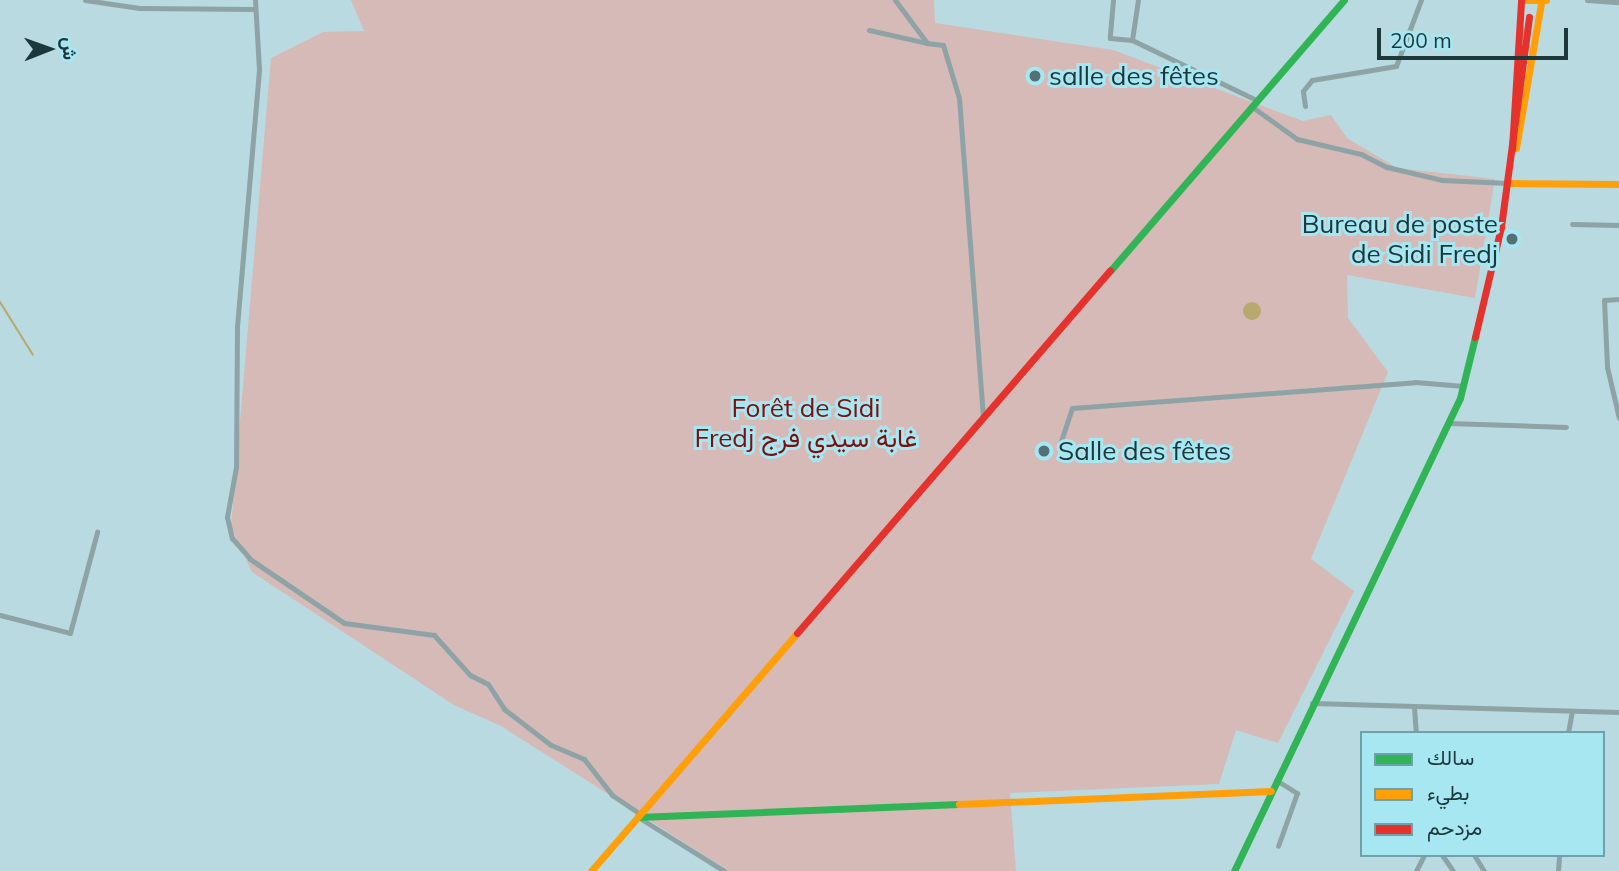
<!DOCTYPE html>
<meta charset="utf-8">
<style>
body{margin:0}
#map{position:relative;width:1619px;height:871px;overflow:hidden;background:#b8dae0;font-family:Mulish,Vazirmatn,sans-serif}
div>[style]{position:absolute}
.green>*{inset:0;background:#d5bab7}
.water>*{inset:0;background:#b7aa6c}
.round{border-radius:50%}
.stream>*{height:2px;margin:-1px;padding:0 1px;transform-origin:1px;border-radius:1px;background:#b7aa6c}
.street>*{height:5px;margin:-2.5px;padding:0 2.5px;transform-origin:2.5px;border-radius:2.5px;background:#8ea3a5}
.fast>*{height:7px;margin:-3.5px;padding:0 3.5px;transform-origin:3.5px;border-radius:3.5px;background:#30b455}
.slow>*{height:7px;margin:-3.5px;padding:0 3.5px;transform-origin:3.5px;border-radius:3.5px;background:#ff9f0a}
.jam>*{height:7px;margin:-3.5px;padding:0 3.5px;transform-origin:3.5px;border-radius:3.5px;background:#e5322d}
.dots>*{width:19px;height:19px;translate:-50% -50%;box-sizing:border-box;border:4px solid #a6e7f2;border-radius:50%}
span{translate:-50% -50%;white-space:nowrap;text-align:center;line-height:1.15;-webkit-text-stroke:6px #a6e7f2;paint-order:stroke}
.poi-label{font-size:26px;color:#1d383c}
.left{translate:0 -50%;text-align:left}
.right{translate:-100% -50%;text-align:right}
.park-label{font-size:26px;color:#7e0f0c}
.legend{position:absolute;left:1360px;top:731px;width:245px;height:126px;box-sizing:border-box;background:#a6e7f2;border:2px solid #6fa1a9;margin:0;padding:9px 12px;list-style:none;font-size:21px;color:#1d383c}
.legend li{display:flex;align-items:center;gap:14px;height:35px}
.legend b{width:35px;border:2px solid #6fa1a9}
.north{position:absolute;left:14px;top:14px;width:70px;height:70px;-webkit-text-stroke:5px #a6e7f2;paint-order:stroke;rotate:89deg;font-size:19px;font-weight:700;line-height:28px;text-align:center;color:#1d383c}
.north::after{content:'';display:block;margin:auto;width:24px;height:32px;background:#1d383c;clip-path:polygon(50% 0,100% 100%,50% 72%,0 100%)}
.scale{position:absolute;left:1377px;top:28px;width:191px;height:32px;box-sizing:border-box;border:4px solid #1d383c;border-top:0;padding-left:9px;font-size:21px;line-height:24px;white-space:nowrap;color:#1d383c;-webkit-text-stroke:5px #a6e7f2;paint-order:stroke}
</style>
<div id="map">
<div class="green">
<i style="clip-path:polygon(351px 0,934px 0,935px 23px,1113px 50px,1303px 121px,1331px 115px,1347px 138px,1397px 168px,1495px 179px,1475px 298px,1347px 275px,1348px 318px,1388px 372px,1311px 559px,1354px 591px,1278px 743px,1236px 730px,1219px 784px,1010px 793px,1016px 871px,729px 871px,501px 726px,454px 705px,252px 572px,231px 527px,271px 58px,323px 32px,364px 31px)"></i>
</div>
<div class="water">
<i class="round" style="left:1243px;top:302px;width:18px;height:18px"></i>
</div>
<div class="stream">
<i style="left:0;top:302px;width:62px;rotate:58.1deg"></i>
</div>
<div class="street">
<i style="left:85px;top:0;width:55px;rotate:8.4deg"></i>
<i style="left:139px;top:8px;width:115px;rotate:0.5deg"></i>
<i style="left:255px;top:0;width:70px;rotate:86.7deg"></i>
<i style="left:259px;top:70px;width:257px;rotate:94.9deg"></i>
<i style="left:237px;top:326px;width:141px;rotate:90.4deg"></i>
<i style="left:236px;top:467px;width:51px;rotate:100.2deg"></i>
<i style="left:227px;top:517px;width:22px;rotate:77deg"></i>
<i style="left:232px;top:538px;width:28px;rotate:49deg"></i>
<i style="left:250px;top:559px;width:114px;rotate:34.2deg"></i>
<i style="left:344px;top:623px;width:91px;rotate:7.6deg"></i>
<i style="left:434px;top:635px;width:54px;rotate:48deg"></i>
<i style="left:470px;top:675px;width:20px;rotate:27deg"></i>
<i style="left:488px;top:684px;width:30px;rotate:57deg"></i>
<i style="left:504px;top:709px;width:59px;rotate:37.5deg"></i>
<i style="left:551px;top:745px;width:36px;rotate:23deg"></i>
<i style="left:584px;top:759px;width:46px;rotate:52.1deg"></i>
<i style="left:612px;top:795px;width:30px;rotate:34deg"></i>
<i style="left:895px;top:0;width:54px;rotate:53.3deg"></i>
<i style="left:927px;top:43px;width:16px;rotate:7deg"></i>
<i style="left:943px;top:45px;width:55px;rotate:73.2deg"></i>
<i style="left:959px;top:98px;width:319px;rotate:85.7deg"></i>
<i style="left:1113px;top:0;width:38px;rotate:95deg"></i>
<i style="left:1110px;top:38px;width:22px;rotate:5deg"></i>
<i style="left:1132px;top:40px;width:138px;rotate:25.8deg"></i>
<i style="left:1587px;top:0;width:32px;rotate:4deg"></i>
<i style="left:869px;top:30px;width:59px;rotate:12.6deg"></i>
<i style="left:1132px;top:40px;width:40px;rotate:-81.5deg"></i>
<i style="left:1251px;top:106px;width:57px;rotate:35.7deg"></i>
<i style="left:1297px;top:139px;width:66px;rotate:13.2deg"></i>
<i style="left:1361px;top:154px;width:29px;rotate:27deg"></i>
<i style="left:1387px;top:167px;width:57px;rotate:13.3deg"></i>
<i style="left:1442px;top:180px;width:66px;rotate:2.6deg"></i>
<i style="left:1305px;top:106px;width:15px;rotate:-98deg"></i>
<i style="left:1303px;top:91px;width:14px;rotate:-51deg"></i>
<i style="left:1312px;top:80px;width:85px;rotate:-9.5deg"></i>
<i style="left:1396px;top:66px;width:71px;rotate:-69.3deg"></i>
<i style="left:1572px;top:224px;width:47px;rotate:1.2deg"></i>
<i style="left:1619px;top:299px;width:15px;rotate:176deg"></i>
<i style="left:1604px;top:300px;width:67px;rotate:87.4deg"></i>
<i style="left:1607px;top:367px;width:52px;rotate:76.8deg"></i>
<i style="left:1448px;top:423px;width:118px;rotate:1.9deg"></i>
<i style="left:1059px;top:447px;width:41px;rotate:-71.6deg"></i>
<i style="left:1072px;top:408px;width:344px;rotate:-4.3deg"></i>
<i style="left:1415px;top:382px;width:49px;rotate:4.7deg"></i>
<i style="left:0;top:615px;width:72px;rotate:14.4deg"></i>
<i style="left:70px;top:633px;width:105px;rotate:-75deg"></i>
<i style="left:1312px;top:703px;width:307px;rotate:1.7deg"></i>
<i style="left:1414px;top:707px;width:26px;rotate:86deg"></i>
<i style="left:1568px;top:733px;width:22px;rotate:-80deg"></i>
<i style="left:1276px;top:780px;width:25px;rotate:32deg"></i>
<i style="left:1297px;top:793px;width:56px;rotate:109.7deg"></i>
<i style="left:638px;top:817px;width:102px;rotate:32.1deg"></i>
<i style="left:1442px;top:855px;width:19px;rotate:55deg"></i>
<i style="left:1474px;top:855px;width:19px;rotate:58deg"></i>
<i style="left:1416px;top:871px;width:18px;rotate:-63deg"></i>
<i style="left:1558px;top:871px;width:16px;rotate:-86deg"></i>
</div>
<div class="fast">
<i style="left:1110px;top:271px;width:358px;rotate:-49.2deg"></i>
<i style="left:638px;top:817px;width:321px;rotate:-2.3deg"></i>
<i style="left:1234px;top:871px;width:524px;rotate:-64.46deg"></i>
<i style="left:1460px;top:398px;width:63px;rotate:-76.2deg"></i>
</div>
<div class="slow">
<i style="left:1521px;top:0;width:25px"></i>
<i style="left:1516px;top:148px;width:147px;rotate:-80.2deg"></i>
<i style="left:1508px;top:183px;width:111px;rotate:0.5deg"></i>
<i style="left:959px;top:804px;width:312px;rotate:-2.4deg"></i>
<i style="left:591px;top:871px;width:315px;rotate:-49.1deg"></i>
</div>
<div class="jam">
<i style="left:1512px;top:149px;width:149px;rotate:-86.5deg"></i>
<i style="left:1475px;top:337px;width:113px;rotate:-76.7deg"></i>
<i style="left:1501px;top:227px;width:212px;rotate:-82.4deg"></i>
<i style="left:797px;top:633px;width:479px;rotate:-49.2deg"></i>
</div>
<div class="dots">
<i style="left:1035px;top:76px;background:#537175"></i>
<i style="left:1512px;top:239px;background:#537175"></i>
<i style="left:1044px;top:451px;background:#537175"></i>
</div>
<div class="poi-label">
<span class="left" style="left:1049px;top:76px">salle des fêtes</span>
<span class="right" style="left:1498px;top:239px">Bureau de poste<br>de Sidi Fredj</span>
<span class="left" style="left:1058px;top:451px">Salle des fêtes</span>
</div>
<div class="park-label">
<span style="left:806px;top:423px">Forêt de Sidi<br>Fredj غابة سيدي فرج</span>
</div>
<ul class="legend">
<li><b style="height:9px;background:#30b455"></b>سالك</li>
<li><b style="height:9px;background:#ff9f0a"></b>بطيء</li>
<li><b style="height:9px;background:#e5322d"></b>مزدحم</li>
</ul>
<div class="north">ش</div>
<div class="scale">200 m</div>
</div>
